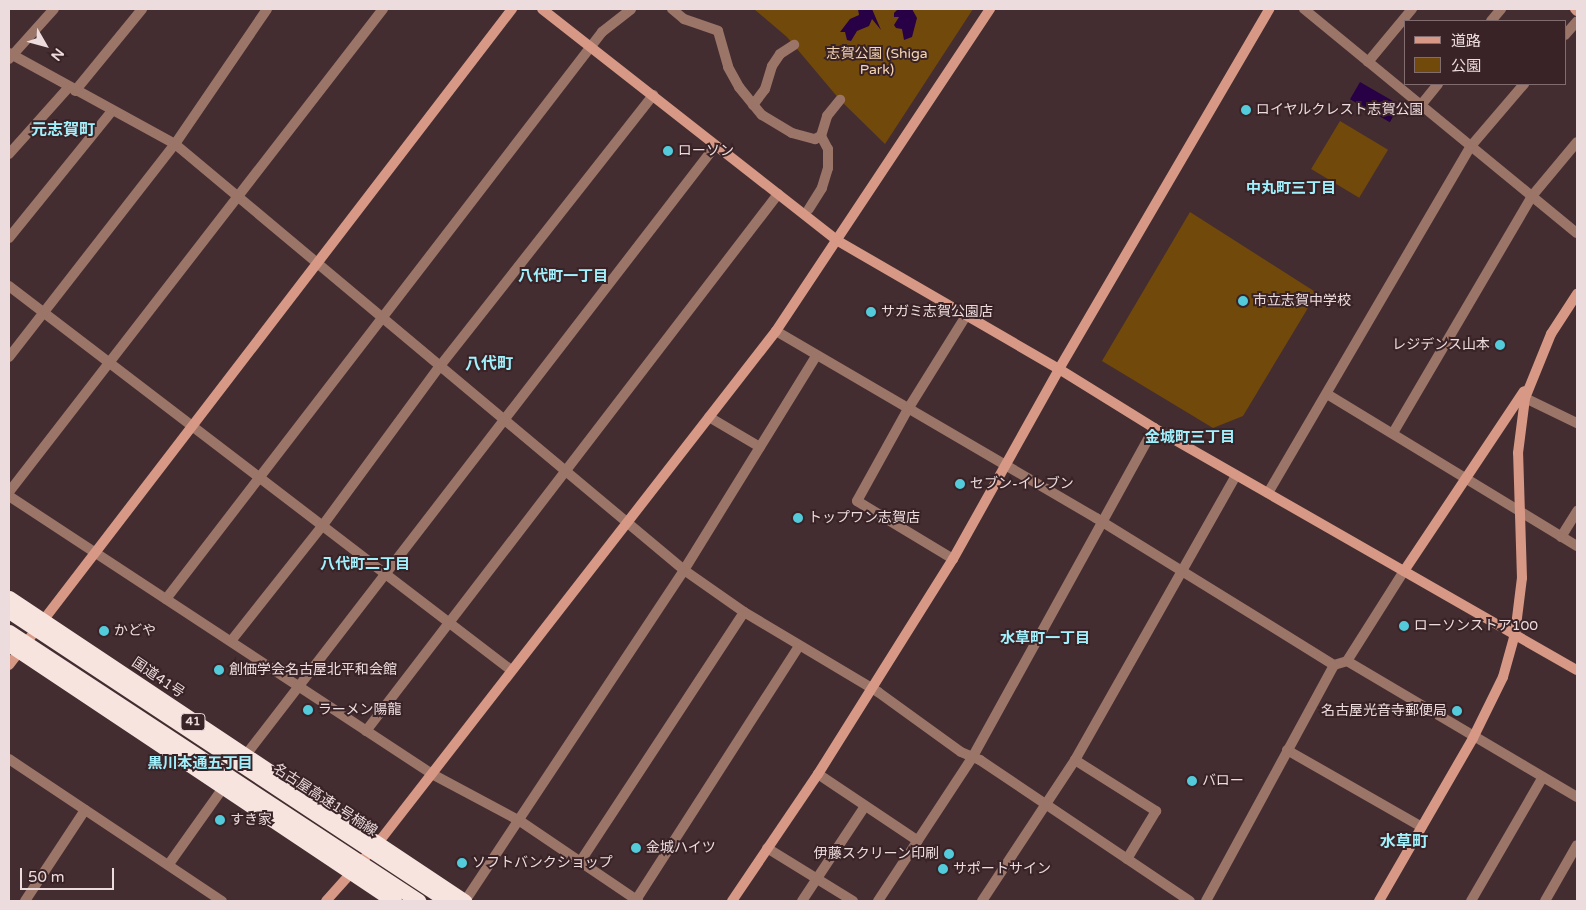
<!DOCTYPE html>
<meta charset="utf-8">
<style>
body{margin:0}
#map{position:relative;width:1586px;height:910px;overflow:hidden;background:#442d31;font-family:"Varela Round","Noto Sans JP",sans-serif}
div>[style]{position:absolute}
.green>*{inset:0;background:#71490b;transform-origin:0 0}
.water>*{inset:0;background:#270045;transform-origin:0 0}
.street>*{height:10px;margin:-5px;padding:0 5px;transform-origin:5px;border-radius:5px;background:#9c7569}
.secondary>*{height:10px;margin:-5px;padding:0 5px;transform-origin:5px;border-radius:5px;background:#d79985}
.highway>*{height:15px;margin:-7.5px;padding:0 7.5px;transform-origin:7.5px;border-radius:7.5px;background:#f8e4de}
.highway-bridge>*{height:15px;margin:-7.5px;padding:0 7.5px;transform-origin:7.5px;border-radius:7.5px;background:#f8e4de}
.dots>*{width:14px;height:14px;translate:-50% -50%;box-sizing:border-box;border:2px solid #392327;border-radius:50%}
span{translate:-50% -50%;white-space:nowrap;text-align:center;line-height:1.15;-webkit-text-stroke:4px #392327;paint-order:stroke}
.shield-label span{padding:1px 4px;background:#392327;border:1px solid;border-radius:4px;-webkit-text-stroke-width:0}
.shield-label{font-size:12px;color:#ecdcde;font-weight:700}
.park-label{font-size:14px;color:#f5d6b2}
.poi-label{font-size:14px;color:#ecdcde}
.left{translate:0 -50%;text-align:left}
.right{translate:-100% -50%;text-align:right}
.street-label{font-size:14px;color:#ecdcde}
.neighbourhood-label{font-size:15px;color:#a1f1fd;font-weight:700}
.quarter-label{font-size:16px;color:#a1f1fd;font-weight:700}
.frame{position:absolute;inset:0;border:10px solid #ecdcde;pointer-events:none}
.legend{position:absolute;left:1404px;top:20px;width:162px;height:65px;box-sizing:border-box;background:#392327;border:1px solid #816d70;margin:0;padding:6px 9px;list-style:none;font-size:15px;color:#ecdcde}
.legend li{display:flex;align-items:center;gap:10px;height:25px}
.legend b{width:25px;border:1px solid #816d70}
.north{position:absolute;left:20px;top:20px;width:50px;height:50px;-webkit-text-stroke:4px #392327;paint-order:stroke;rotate:128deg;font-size:14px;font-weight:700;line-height:20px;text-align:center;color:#ecdcde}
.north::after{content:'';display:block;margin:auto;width:18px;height:22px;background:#ecdcde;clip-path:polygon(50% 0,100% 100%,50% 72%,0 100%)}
.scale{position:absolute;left:20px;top:868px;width:94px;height:22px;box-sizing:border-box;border:2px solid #ecdcde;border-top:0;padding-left:6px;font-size:15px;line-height:18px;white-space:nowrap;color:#ecdcde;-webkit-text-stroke:4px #392327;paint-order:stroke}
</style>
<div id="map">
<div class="green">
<i style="clip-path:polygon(754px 9px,973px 9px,885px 144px,840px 100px,787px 37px)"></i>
<i style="left:1340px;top:121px;width:56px;height:56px;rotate:31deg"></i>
<i style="clip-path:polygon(1190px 212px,1317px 293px,1243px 416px,1213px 428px,1102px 361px)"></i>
</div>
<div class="water">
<i style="clip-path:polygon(858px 9px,872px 9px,881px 30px,872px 19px,869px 26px,857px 31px,851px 41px,847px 40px,845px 32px,840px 32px,850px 19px,859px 15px)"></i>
<i style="clip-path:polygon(898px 9px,912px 9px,917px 18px,912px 37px,904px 40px,902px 29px,896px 28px,894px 25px,899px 17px,894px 17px,894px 13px)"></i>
<i style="left:1360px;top:82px;width:46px;height:20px;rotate:30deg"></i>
</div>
<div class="street">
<i style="left:672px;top:9px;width:16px;rotate:40deg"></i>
<i style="left:684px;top:19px;width:36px;rotate:19deg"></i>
<i style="left:718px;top:31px;width:37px;rotate:74deg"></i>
<i style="left:728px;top:67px;width:23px;rotate:61deg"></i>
<i style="left:739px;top:87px;width:36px;rotate:51deg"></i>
<i style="left:762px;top:115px;width:35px;rotate:31deg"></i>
<i style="left:792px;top:133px;width:24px;rotate:15deg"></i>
<i style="left:815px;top:139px;width:7px;rotate:-27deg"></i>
<i style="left:821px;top:136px;width:15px;rotate:62deg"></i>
<i style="left:828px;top:149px;width:19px;rotate:90deg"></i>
<i style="left:828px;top:168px;width:21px;rotate:107deg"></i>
<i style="left:822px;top:188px;width:25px;rotate:122deg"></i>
<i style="left:1304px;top:9px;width:353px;rotate:39.4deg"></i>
<i style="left:1491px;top:21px;width:16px;rotate:-50deg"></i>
<i style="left:1565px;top:35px;width:18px;rotate:-49deg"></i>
<i style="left:9px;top:53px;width:189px;rotate:28.7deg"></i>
<i style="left:175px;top:144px;width:664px;rotate:39.93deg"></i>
<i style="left:684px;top:570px;width:73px;rotate:35deg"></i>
<i style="left:744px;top:612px;width:156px;rotate:30.8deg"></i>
<i style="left:878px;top:692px;width:102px;rotate:35.9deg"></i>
<i style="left:961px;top:752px;width:21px;rotate:23deg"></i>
<i style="left:980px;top:760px;width:253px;rotate:33.9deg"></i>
<i style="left:9px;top:59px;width:67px;rotate:-48deg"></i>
<i style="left:1368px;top:62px;width:69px;rotate:-50.3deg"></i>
<i style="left:75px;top:91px;width:106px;rotate:-50.7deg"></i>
<i style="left:753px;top:105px;width:20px;rotate:-53deg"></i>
<i style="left:765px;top:89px;width:24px;rotate:-73deg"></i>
<i style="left:772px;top:66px;width:14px;rotate:-56deg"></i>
<i style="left:780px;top:54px;width:17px;rotate:-33deg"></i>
<i style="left:1421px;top:105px;width:27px;rotate:-51deg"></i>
<i style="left:821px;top:136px;width:21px;rotate:-73deg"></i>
<i style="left:827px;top:116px;width:21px;rotate:-51deg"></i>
<i style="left:9px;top:154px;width:89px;rotate:-48.2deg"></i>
<i style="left:9px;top:238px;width:164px;rotate:-51deg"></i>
<i style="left:9px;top:286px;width:632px;rotate:37.41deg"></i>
<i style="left:776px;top:331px;width:371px;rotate:30.3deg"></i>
<i style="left:1096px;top:518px;width:280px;rotate:31.7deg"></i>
<i style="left:1334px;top:665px;width:14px;rotate:-17deg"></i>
<i style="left:1347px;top:661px;width:107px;rotate:-57.7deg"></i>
<i style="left:9px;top:357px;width:270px;rotate:-52.1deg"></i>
<i style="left:175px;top:144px;width:163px;rotate:-55.7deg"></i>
<i style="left:1327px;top:394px;width:293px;rotate:31.3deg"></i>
<i style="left:1525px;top:398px;width:58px;rotate:25.7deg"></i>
<i style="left:709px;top:417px;width:59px;rotate:30.5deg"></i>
<i style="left:1393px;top:433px;width:275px;rotate:-59.6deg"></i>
<i style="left:1532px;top:196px;width:70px;rotate:-50.2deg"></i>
<i style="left:9px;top:492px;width:611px;rotate:-52.25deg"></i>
<i style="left:1268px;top:493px;width:402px;rotate:-59.7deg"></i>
<i style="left:1471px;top:146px;width:82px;rotate:-49.5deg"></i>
<i style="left:9px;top:496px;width:506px;rotate:33.31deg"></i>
<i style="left:432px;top:774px;width:100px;rotate:28.1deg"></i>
<i style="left:520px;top:821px;width:143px;rotate:34.1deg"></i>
<i style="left:1561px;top:537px;width:31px;rotate:-58deg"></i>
<i style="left:953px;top:559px;width:112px;rotate:-148.9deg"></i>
<i style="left:857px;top:501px;width:105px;rotate:-61deg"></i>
<i style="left:908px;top:409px;width:110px;rotate:-58.1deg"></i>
<i style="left:166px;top:599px;width:715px;rotate:-52.44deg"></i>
<i style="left:602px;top:32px;width:37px;rotate:-38deg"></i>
<i style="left:231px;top:641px;width:148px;rotate:-51.6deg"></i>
<i style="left:323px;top:525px;width:197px;rotate:-53.7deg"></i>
<i style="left:440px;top:366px;width:345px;rotate:-51.8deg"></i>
<i style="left:1347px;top:661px;width:267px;rotate:30.6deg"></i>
<i style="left:366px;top:731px;width:677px;rotate:-52.5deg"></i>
<i style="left:1287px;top:750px;width:155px;rotate:29.7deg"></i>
<i style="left:245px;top:756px;width:771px;rotate:-52.37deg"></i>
<i style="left:9px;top:759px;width:256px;rotate:33.7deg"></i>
<i style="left:1075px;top:760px;width:96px;rotate:32.2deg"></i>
<i style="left:1156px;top:811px;width:56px;rotate:121.1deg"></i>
<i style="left:818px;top:774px;width:120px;rotate:33.8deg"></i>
<i style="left:767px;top:848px;width:101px;rotate:31.6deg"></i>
<i style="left:580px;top:862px;width:299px;rotate:-56.7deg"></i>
<i style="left:169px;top:864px;width:93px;rotate:-54.6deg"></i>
<i style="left:636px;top:900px;width:302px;rotate:-57.3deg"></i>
<i style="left:25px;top:901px;width:109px;rotate:-56.6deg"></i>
<i style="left:465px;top:901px;width:397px;rotate:-56.5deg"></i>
<i style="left:684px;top:570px;width:251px;rotate:-58.3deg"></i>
<i style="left:802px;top:901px;width:114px;rotate:-56.4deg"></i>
<i style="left:878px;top:901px;width:171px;rotate:-56.7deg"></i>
<i style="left:972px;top:758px;width:377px;rotate:-61.1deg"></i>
<i style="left:982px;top:901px;width:169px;rotate:-56.6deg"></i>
<i style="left:1075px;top:760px;width:327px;rotate:-60.5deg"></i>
<i style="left:1206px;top:901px;width:268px;rotate:-61.5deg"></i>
<i style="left:1471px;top:901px;width:143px;rotate:-59.9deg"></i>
<i style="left:1545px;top:901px;width:64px;rotate:-60.3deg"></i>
</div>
<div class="secondary">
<i style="left:542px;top:9px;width:376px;rotate:38.1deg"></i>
<i style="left:838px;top:241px;width:255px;rotate:30.1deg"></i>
<i style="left:1059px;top:369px;width:112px;rotate:31.8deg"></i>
<i style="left:1154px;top:428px;width:487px;rotate:29.8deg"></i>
<i style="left:1575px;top:9px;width:3px;rotate:45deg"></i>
<i style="left:1404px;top:571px;width:216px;rotate:-56.3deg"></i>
<i style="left:9px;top:665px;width:827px;rotate:-52.52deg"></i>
<i style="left:326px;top:901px;width:78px;rotate:-48.1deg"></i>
<i style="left:378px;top:843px;width:648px;rotate:-52.14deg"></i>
<i style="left:776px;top:331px;width:387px;rotate:-56.4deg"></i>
<i style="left:732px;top:901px;width:153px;rotate:-55.9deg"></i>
<i style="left:818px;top:774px;width:254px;rotate:-57.9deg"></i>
<i style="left:953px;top:559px;width:218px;rotate:-60.8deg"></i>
<i style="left:1059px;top:369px;width:417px;rotate:-59.7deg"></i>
<i style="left:1379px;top:901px;width:188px;rotate:-60deg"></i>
<i style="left:1473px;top:738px;width:68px;rotate:-63.8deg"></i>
<i style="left:1503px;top:677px;width:45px;rotate:-74.4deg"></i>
<i style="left:1515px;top:634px;width:56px;rotate:-82.9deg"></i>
<i style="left:1522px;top:578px;width:125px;rotate:-91.8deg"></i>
<i style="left:1518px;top:453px;width:55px;rotate:-82.7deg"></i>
<i style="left:1525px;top:398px;width:69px;rotate:-67.9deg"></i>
<i style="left:1551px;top:334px;width:48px;rotate:-57deg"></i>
</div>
<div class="highway">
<i style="left:9px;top:598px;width:547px;rotate:33.66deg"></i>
<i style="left:9px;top:644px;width:463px;rotate:33.7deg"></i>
</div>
<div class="highway-bridge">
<i style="left:9px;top:611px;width:526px;rotate:33.45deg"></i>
<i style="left:9px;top:632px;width:490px;rotate:33.3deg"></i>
</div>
<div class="dots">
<i style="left:1246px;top:110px;background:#53cbdb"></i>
<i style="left:668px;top:151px;background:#53cbdb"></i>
<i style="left:1243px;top:301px;background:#53cbdb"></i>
<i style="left:871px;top:312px;background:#53cbdb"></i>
<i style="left:1500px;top:345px;background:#53cbdb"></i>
<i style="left:960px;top:484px;background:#53cbdb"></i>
<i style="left:798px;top:518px;background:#53cbdb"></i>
<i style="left:1404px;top:626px;background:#53cbdb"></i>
<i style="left:104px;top:631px;background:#53cbdb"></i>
<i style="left:219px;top:670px;background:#53cbdb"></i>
<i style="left:308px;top:710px;background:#53cbdb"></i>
<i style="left:1457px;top:711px;background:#53cbdb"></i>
<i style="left:1192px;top:781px;background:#53cbdb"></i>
<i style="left:220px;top:820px;background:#53cbdb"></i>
<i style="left:636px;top:848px;background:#53cbdb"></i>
<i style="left:949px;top:854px;background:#53cbdb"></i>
<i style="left:462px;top:863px;background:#53cbdb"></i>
<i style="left:943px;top:869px;background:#53cbdb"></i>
</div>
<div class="shield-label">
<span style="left:193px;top:722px">41</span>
</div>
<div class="park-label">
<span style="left:877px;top:62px">志賀公園 (Shiga<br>Park)</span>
</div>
<div class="poi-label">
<span class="left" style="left:1256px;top:110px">ロイヤルクレスト志賀公園</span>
<span class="left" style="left:678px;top:151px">ローソン</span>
<span class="left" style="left:1253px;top:301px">市立志賀中学校</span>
<span class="left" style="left:881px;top:312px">サガミ志賀公園店</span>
<span class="right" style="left:1490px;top:345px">レジデンス山本</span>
<span class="left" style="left:970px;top:484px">セブン-イレブン</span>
<span class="left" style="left:808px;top:518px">トップワン志賀店</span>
<span class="left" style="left:1414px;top:626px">ローソンストア100</span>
<span class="left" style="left:114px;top:631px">かどや</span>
<span class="left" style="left:229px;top:670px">創価学会名古屋北平和会館</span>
<span class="left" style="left:318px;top:710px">ラーメン陽龍</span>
<span class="right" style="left:1447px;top:711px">名古屋光音寺郵便局</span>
<span class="left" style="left:1202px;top:781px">バロー</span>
<span class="left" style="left:230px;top:820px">すき家</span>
<span class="left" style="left:646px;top:848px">金城ハイツ</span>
<span class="right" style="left:939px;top:854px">伊藤スクリーン印刷</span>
<span class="left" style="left:472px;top:863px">ソフトバンクショップ</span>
<span class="left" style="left:953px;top:869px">サポートサイン</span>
</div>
<div class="street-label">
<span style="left:158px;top:678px;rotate:34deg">国道41号</span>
<span style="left:325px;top:800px;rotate:33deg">名古屋高速1号楠線</span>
</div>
<div class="neighbourhood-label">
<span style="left:1291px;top:189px">中丸町三丁目</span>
<span style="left:563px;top:277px">八代町一丁目</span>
<span style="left:1190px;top:438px">金城町三丁目</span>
<span style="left:365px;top:565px">八代町二丁目</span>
<span style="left:1045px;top:639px">水草町一丁目</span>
<span style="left:200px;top:764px">黒川本通五丁目</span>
</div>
<div class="quarter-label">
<span style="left:63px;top:130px">元志賀町</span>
<span style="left:489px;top:364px">八代町</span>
<span style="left:1404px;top:842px">水草町</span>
</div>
<div class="frame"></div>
<ul class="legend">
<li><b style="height:6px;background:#d79985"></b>道路</li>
<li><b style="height:14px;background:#71490b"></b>公園</li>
</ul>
<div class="north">N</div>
<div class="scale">50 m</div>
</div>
